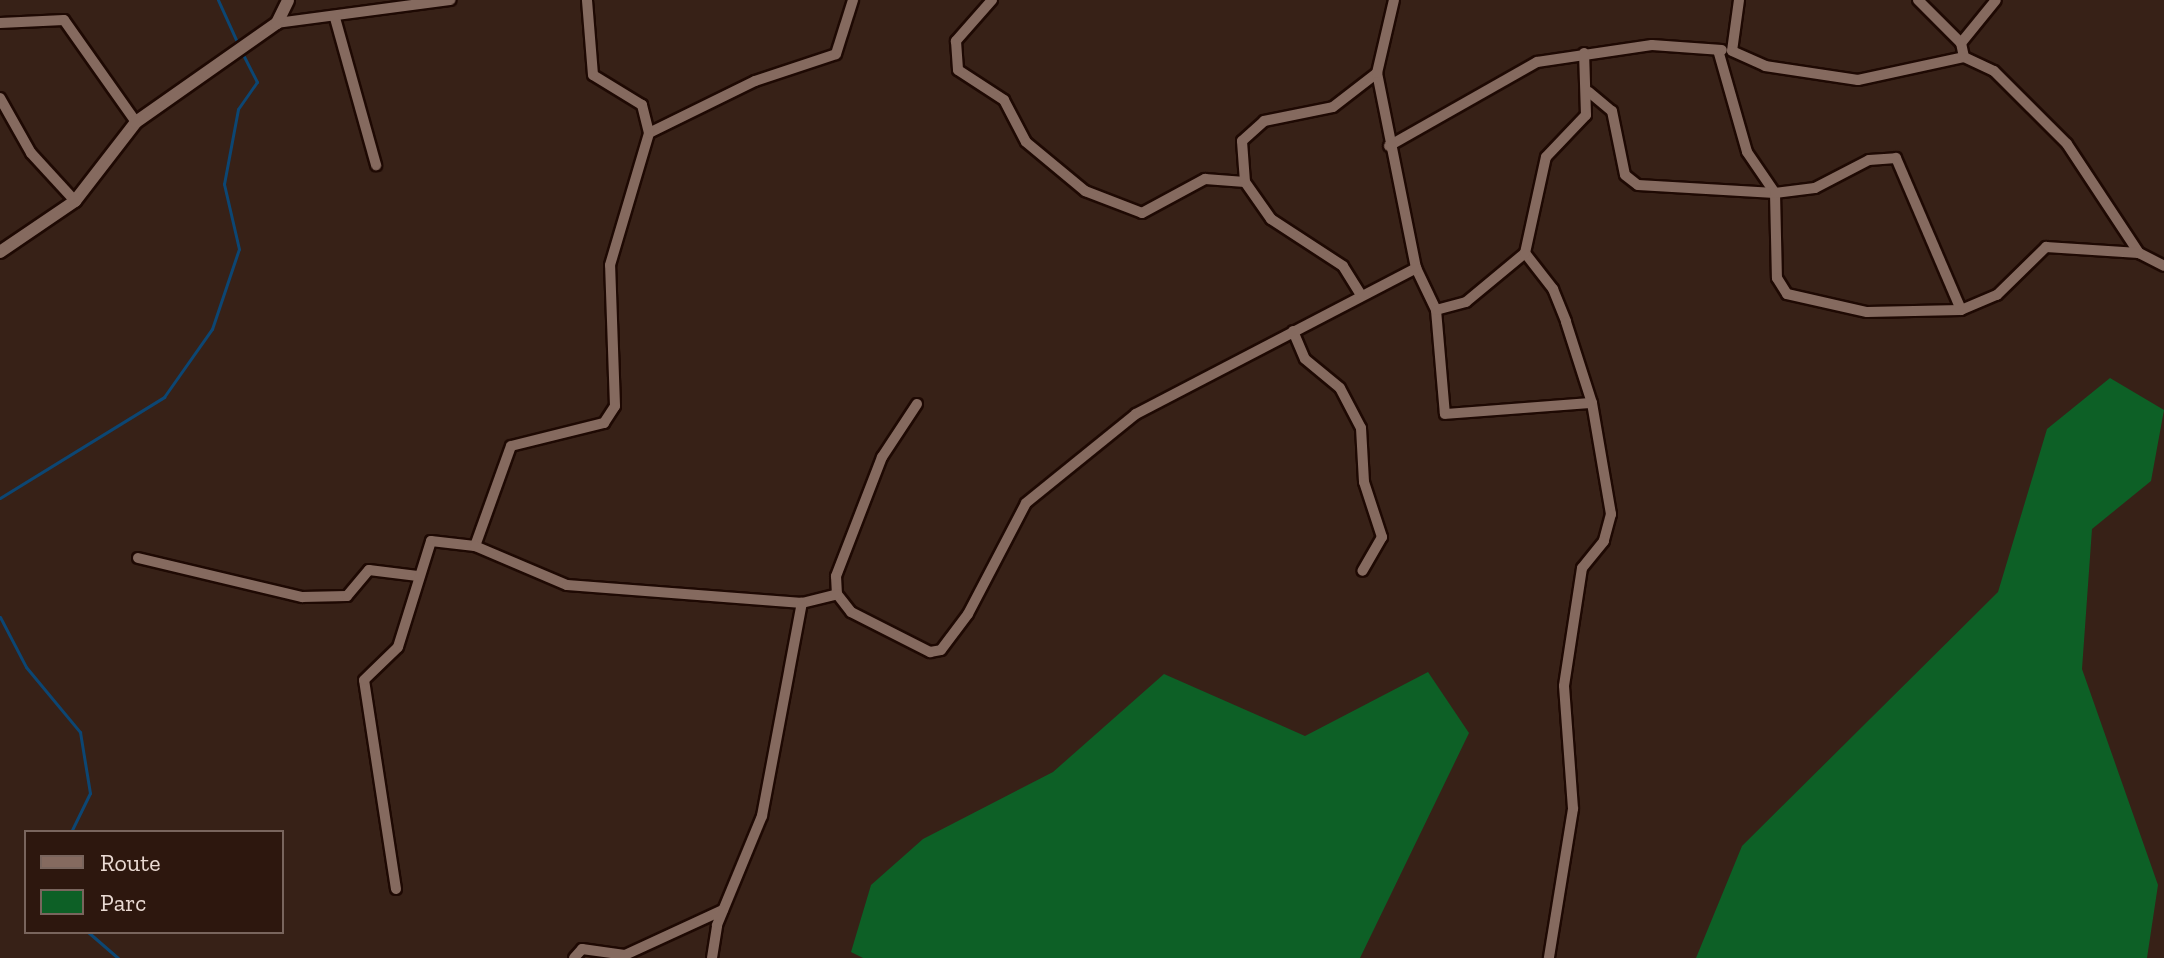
<!DOCTYPE html>
<style>
body{margin:0}
#map{position:relative;width:2164px;height:958px;overflow:hidden;background:#372117;font-family:"Zilla Slab",serif}
div>[style]{position:absolute}
.green>*{inset:0;background:#0d6026}
.stream>*{height:3px;margin:-1.5px;padding:0 1.5px;transform-origin:1.5px;border-radius:1.5px;background:#0c4673}
.roads{filter:drop-shadow(2px 0 #1e0903) drop-shadow(-2px 0 #1e0903) drop-shadow(0 2px #1e0903) drop-shadow(0 -2px #1e0903)}
.minor>*{height:10px;margin:-5px;padding:0 5px;transform-origin:5px;border-radius:5px;background:#856a5f}
.tertiary>*{height:12px;margin:-6px;padding:0 6px;transform-origin:6px;border-radius:6px;background:#856a5f}
span{translate:-50% -50%;white-space:nowrap;text-align:center;line-height:1.15;-webkit-text-stroke:8px #2d170e;paint-order:stroke}
.legend{position:absolute;left:24px;top:830px;width:260px;height:104px;box-sizing:border-box;background:#2d170e;border:2px solid #79655d;margin:0;padding:10px 14px;list-style:none;font-size:24px;color:#eadad3}
.legend li{display:flex;align-items:center;gap:16px;height:40px}
.legend b{width:40px;border:2px solid #79655d}
</style>
<div id="map">
<div class="green">
<i style="clip-path:polygon(2110px 378px,2164px 410px,2151px 481px,2092px 529px,2082px 669px,2158px 885px,2147px 958px,1696px 958px,1742px 846px,1998px 592px,2047px 429px)"></i>
<i style="clip-path:polygon(1428px 672px,1469px 733px,1360px 958px,863px 958px,851px 952px,871px 885px,923px 839px,1053px 772px,1164px 674px,1305px 736px)"></i>
</div>
<div class="stream">
<i style="left:218px;top:0;width:48px;rotate:65.6deg"></i>
<i style="left:0;top:498px;width:193px;rotate:-31.6deg"></i>
<i style="left:164px;top:397px;width:83px;rotate:-54.8deg"></i>
<i style="left:212px;top:329px;width:84px;rotate:-71.4deg"></i>
<i style="left:239px;top:249px;width:67px;rotate:-103deg"></i>
<i style="left:224px;top:184px;width:76px;rotate:-79.4deg"></i>
<i style="left:238px;top:109px;width:33px;rotate:-55deg"></i>
<i style="left:257px;top:82px;width:35px;rotate:-117deg"></i>
<i style="left:0;top:617px;width:56px;rotate:62.5deg"></i>
<i style="left:26px;top:667px;width:85px;rotate:50.3deg"></i>
<i style="left:80px;top:732px;width:62px;rotate:80.7deg"></i>
<i style="left:90px;top:793px;width:43px;rotate:116deg"></i>
<i style="left:88px;top:932px;width:40px;rotate:41deg"></i>
</div>
<div class="roads">
<div class="minor">
<i style="left:992px;top:0;width:55px;rotate:131.3deg"></i>
<i style="left:956px;top:41px;width:29px;rotate:86deg"></i>
<i style="left:958px;top:70px;width:55px;rotate:33.1deg"></i>
<i style="left:1004px;top:100px;width:47px;rotate:62.4deg"></i>
<i style="left:1026px;top:142px;width:77px;rotate:39.7deg"></i>
<i style="left:1085px;top:191px;width:61px;rotate:21.1deg"></i>
<i style="left:1142px;top:213px;width:72px;rotate:-28.4deg"></i>
<i style="left:1205px;top:179px;width:40px;rotate:4.3deg"></i>
<i style="left:1739px;top:0;width:51px;rotate:97.8deg"></i>
<i style="left:1732px;top:51px;width:36px;rotate:24deg"></i>
<i style="left:1765px;top:66px;width:94px;rotate:8.6deg"></i>
<i style="left:1858px;top:80px;width:108px;rotate:-12.2deg"></i>
<i style="left:1964px;top:57px;width:33px;rotate:25deg"></i>
<i style="left:1994px;top:71px;width:103px;rotate:45deg"></i>
<i style="left:2067px;top:144px;width:131px;rotate:56.6deg"></i>
<i style="left:2139px;top:253px;width:28px;rotate:27deg"></i>
<i style="left:1918px;top:0;width:61px;rotate:45deg"></i>
<i style="left:1961px;top:43px;width:14px;rotate:78deg"></i>
<i style="left:335px;top:18px;width:153px;rotate:74.4deg"></i>
<i style="left:0;top:23px;width:64px;rotate:-2.7deg"></i>
<i style="left:64px;top:20px;width:125px;rotate:54.8deg"></i>
<i style="left:277px;top:23px;width:175px;rotate:-7.6deg"></i>
<i style="left:1961px;top:43px;width:55px;rotate:-50.9deg"></i>
<i style="left:1718px;top:50px;width:106px;rotate:74.1deg"></i>
<i style="left:1747px;top:152px;width:50px;rotate:55.7deg"></i>
<i style="left:1775px;top:193px;width:85px;rotate:88.7deg"></i>
<i style="left:1777px;top:278px;width:19px;rotate:58deg"></i>
<i style="left:1787px;top:294px;width:82px;rotate:12.7deg"></i>
<i style="left:1867px;top:312px;width:94px;rotate:-1.2deg"></i>
<i style="left:1961px;top:310px;width:39px;rotate:-23deg"></i>
<i style="left:1997px;top:295px;width:69px;rotate:-44.4deg"></i>
<i style="left:2046px;top:247px;width:93px;rotate:3.7deg"></i>
<i style="left:1589px;top:92px;width:30px;rotate:40deg"></i>
<i style="left:1612px;top:111px;width:65px;rotate:78.5deg"></i>
<i style="left:1625px;top:175px;width:16px;rotate:38deg"></i>
<i style="left:1638px;top:185px;width:137px;rotate:3.3deg"></i>
<i style="left:1775px;top:193px;width:40px;rotate:-7.1deg"></i>
<i style="left:1815px;top:188px;width:61px;rotate:-27.4deg"></i>
<i style="left:1869px;top:160px;width:27px;rotate:-4deg"></i>
<i style="left:1896px;top:158px;width:165px;rotate:66.8deg"></i>
<i style="left:0;top:98px;width:63px;rotate:60.6deg"></i>
<i style="left:31px;top:153px;width:65px;rotate:47.5deg"></i>
<i style="left:649px;top:133px;width:118px;rotate:-26.1deg"></i>
<i style="left:755px;top:81px;width:85px;rotate:-18.4deg"></i>
<i style="left:836px;top:54px;width:57px;rotate:-72.5deg"></i>
<i style="left:1389px;top:146px;width:170px;rotate:-29.6deg"></i>
<i style="left:1537px;top:62px;width:116px;rotate:-8.4deg"></i>
<i style="left:1652px;top:45px;width:70px;rotate:4.1deg"></i>
<i style="left:1525px;top:253px;width:46px;rotate:52.1deg"></i>
<i style="left:1553px;top:289px;width:35px;rotate:68deg"></i>
<i style="left:1566px;top:322px;width:85px;rotate:72.2deg"></i>
<i style="left:1592px;top:403px;width:113px;rotate:80.3deg"></i>
<i style="left:1611px;top:514px;width:28px;rotate:105deg"></i>
<i style="left:1604px;top:541px;width:35px;rotate:129deg"></i>
<i style="left:1582px;top:568px;width:119px;rotate:98.7deg"></i>
<i style="left:1564px;top:686px;width:123px;rotate:85.8deg"></i>
<i style="left:1573px;top:809px;width:151px;rotate:99.2deg"></i>
<i style="left:1416px;top:268px;width:47px;rotate:64.5deg"></i>
<i style="left:1436px;top:310px;width:104px;rotate:85.1deg"></i>
<i style="left:1445px;top:414px;width:147px;rotate:-4.3deg"></i>
<i style="left:1361px;top:295px;width:34px;rotate:-122deg"></i>
<i style="left:1343px;top:266px;width:86px;rotate:-146.9deg"></i>
<i style="left:1271px;top:219px;width:45px;rotate:-125.1deg"></i>
<i style="left:1245px;top:182px;width:41px;rotate:-94.2deg"></i>
<i style="left:1242px;top:141px;width:30px;rotate:-42deg"></i>
<i style="left:1264px;top:121px;width:70px;rotate:-11.5deg"></i>
<i style="left:1333px;top:107px;width:56px;rotate:-37.7deg"></i>
<i style="left:1436px;top:310px;width:31px;rotate:-15deg"></i>
<i style="left:1466px;top:302px;width:77px;rotate:-39.7deg"></i>
<i style="left:1525px;top:253px;width:98px;rotate:-77.7deg"></i>
<i style="left:1546px;top:157px;width:58px;rotate:-46.4deg"></i>
<i style="left:1586px;top:115px;width:62px;rotate:-91.8deg"></i>
<i style="left:1293px;top:331px;width:30px;rotate:67deg"></i>
<i style="left:1305px;top:359px;width:45px;rotate:39.6deg"></i>
<i style="left:1340px;top:388px;width:45px;rotate:62.3deg"></i>
<i style="left:1361px;top:428px;width:54px;rotate:86.8deg"></i>
<i style="left:1364px;top:482px;width:58px;rotate:71.9deg"></i>
<i style="left:1382px;top:537px;width:39px;rotate:120deg"></i>
<i style="left:917px;top:404px;width:64px;rotate:123.4deg"></i>
<i style="left:882px;top:457px;width:128px;rotate:111.1deg"></i>
<i style="left:836px;top:576px;width:18px;rotate:87deg"></i>
<i style="left:837px;top:594px;width:23px;rotate:52deg"></i>
<i style="left:851px;top:612px;width:89px;rotate:26.9deg"></i>
<i style="left:930px;top:652px;width:11px;rotate:-10deg"></i>
<i style="left:941px;top:650px;width:45px;rotate:-53.1deg"></i>
<i style="left:968px;top:614px;width:125px;rotate:-62.4deg"></i>
<i style="left:1026px;top:503px;width:141px;rotate:-39deg"></i>
<i style="left:1136px;top:414px;width:316px;rotate:-27.5deg"></i>
<i style="left:1416px;top:268px;width:199px;rotate:-101.3deg"></i>
<i style="left:1377px;top:73px;width:75px;rotate:-76.9deg"></i>
<i style="left:475px;top:546px;width:106px;rotate:-70.2deg"></i>
<i style="left:511px;top:446px;width:96px;rotate:-13.9deg"></i>
<i style="left:604px;top:423px;width:20px;rotate:-57deg"></i>
<i style="left:615px;top:406px;width:141px;rotate:-92deg"></i>
<i style="left:610px;top:265px;width:138px;rotate:-73.5deg"></i>
<i style="left:649px;top:133px;width:29px;rotate:-104deg"></i>
<i style="left:642px;top:105px;width:57px;rotate:-148.5deg"></i>
<i style="left:593px;top:75px;width:75px;rotate:-94.6deg"></i>
<i style="left:138px;top:558px;width:169px;rotate:13.4deg"></i>
<i style="left:302px;top:597px;width:45px;rotate:-1.3deg"></i>
<i style="left:347px;top:596px;width:34px;rotate:-50deg"></i>
<i style="left:369px;top:570px;width:49px;rotate:7deg"></i>
<i style="left:396px;top:889px;width:211px;rotate:-98.7deg"></i>
<i style="left:364px;top:680px;width:47px;rotate:-44.1deg"></i>
<i style="left:398px;top:647px;width:111px;rotate:-72.7deg"></i>
<i style="left:431px;top:541px;width:44px;rotate:6.5deg"></i>
<i style="left:475px;top:546px;width:100px;rotate:23deg"></i>
<i style="left:567px;top:585px;width:236px;rotate:4.4deg"></i>
<i style="left:802px;top:603px;width:36px;rotate:-14deg"></i>
<i style="left:574px;top:958px;width:12px;rotate:-48deg"></i>
<i style="left:582px;top:949px;width:43px;rotate:7.9deg"></i>
<i style="left:625px;top:955px;width:108px;rotate:-24.7deg"></i>
<i style="left:712px;top:958px;width:33px;rotate:-81deg"></i>
<i style="left:717px;top:925px;width:118px;rotate:-67.6deg"></i>
<i style="left:762px;top:816px;width:217px;rotate:-79.4deg"></i>
</div>
<div class="tertiary">
<i style="left:0;top:252px;width:91px;rotate:-34.2deg"></i>
<i style="left:75px;top:201px;width:100px;rotate:-52.3deg"></i>
<i style="left:136px;top:122px;width:172px;rotate:-35.1deg"></i>
<i style="left:277px;top:23px;width:25px;rotate:-64deg"></i>
</div>
</div>
<ul class="legend">
<li><b style="height:10px;background:#856a5f"></b>Route</li>
<li><b style="height:22px;background:#0d6026"></b>Parc</li>
</ul>
</div>
